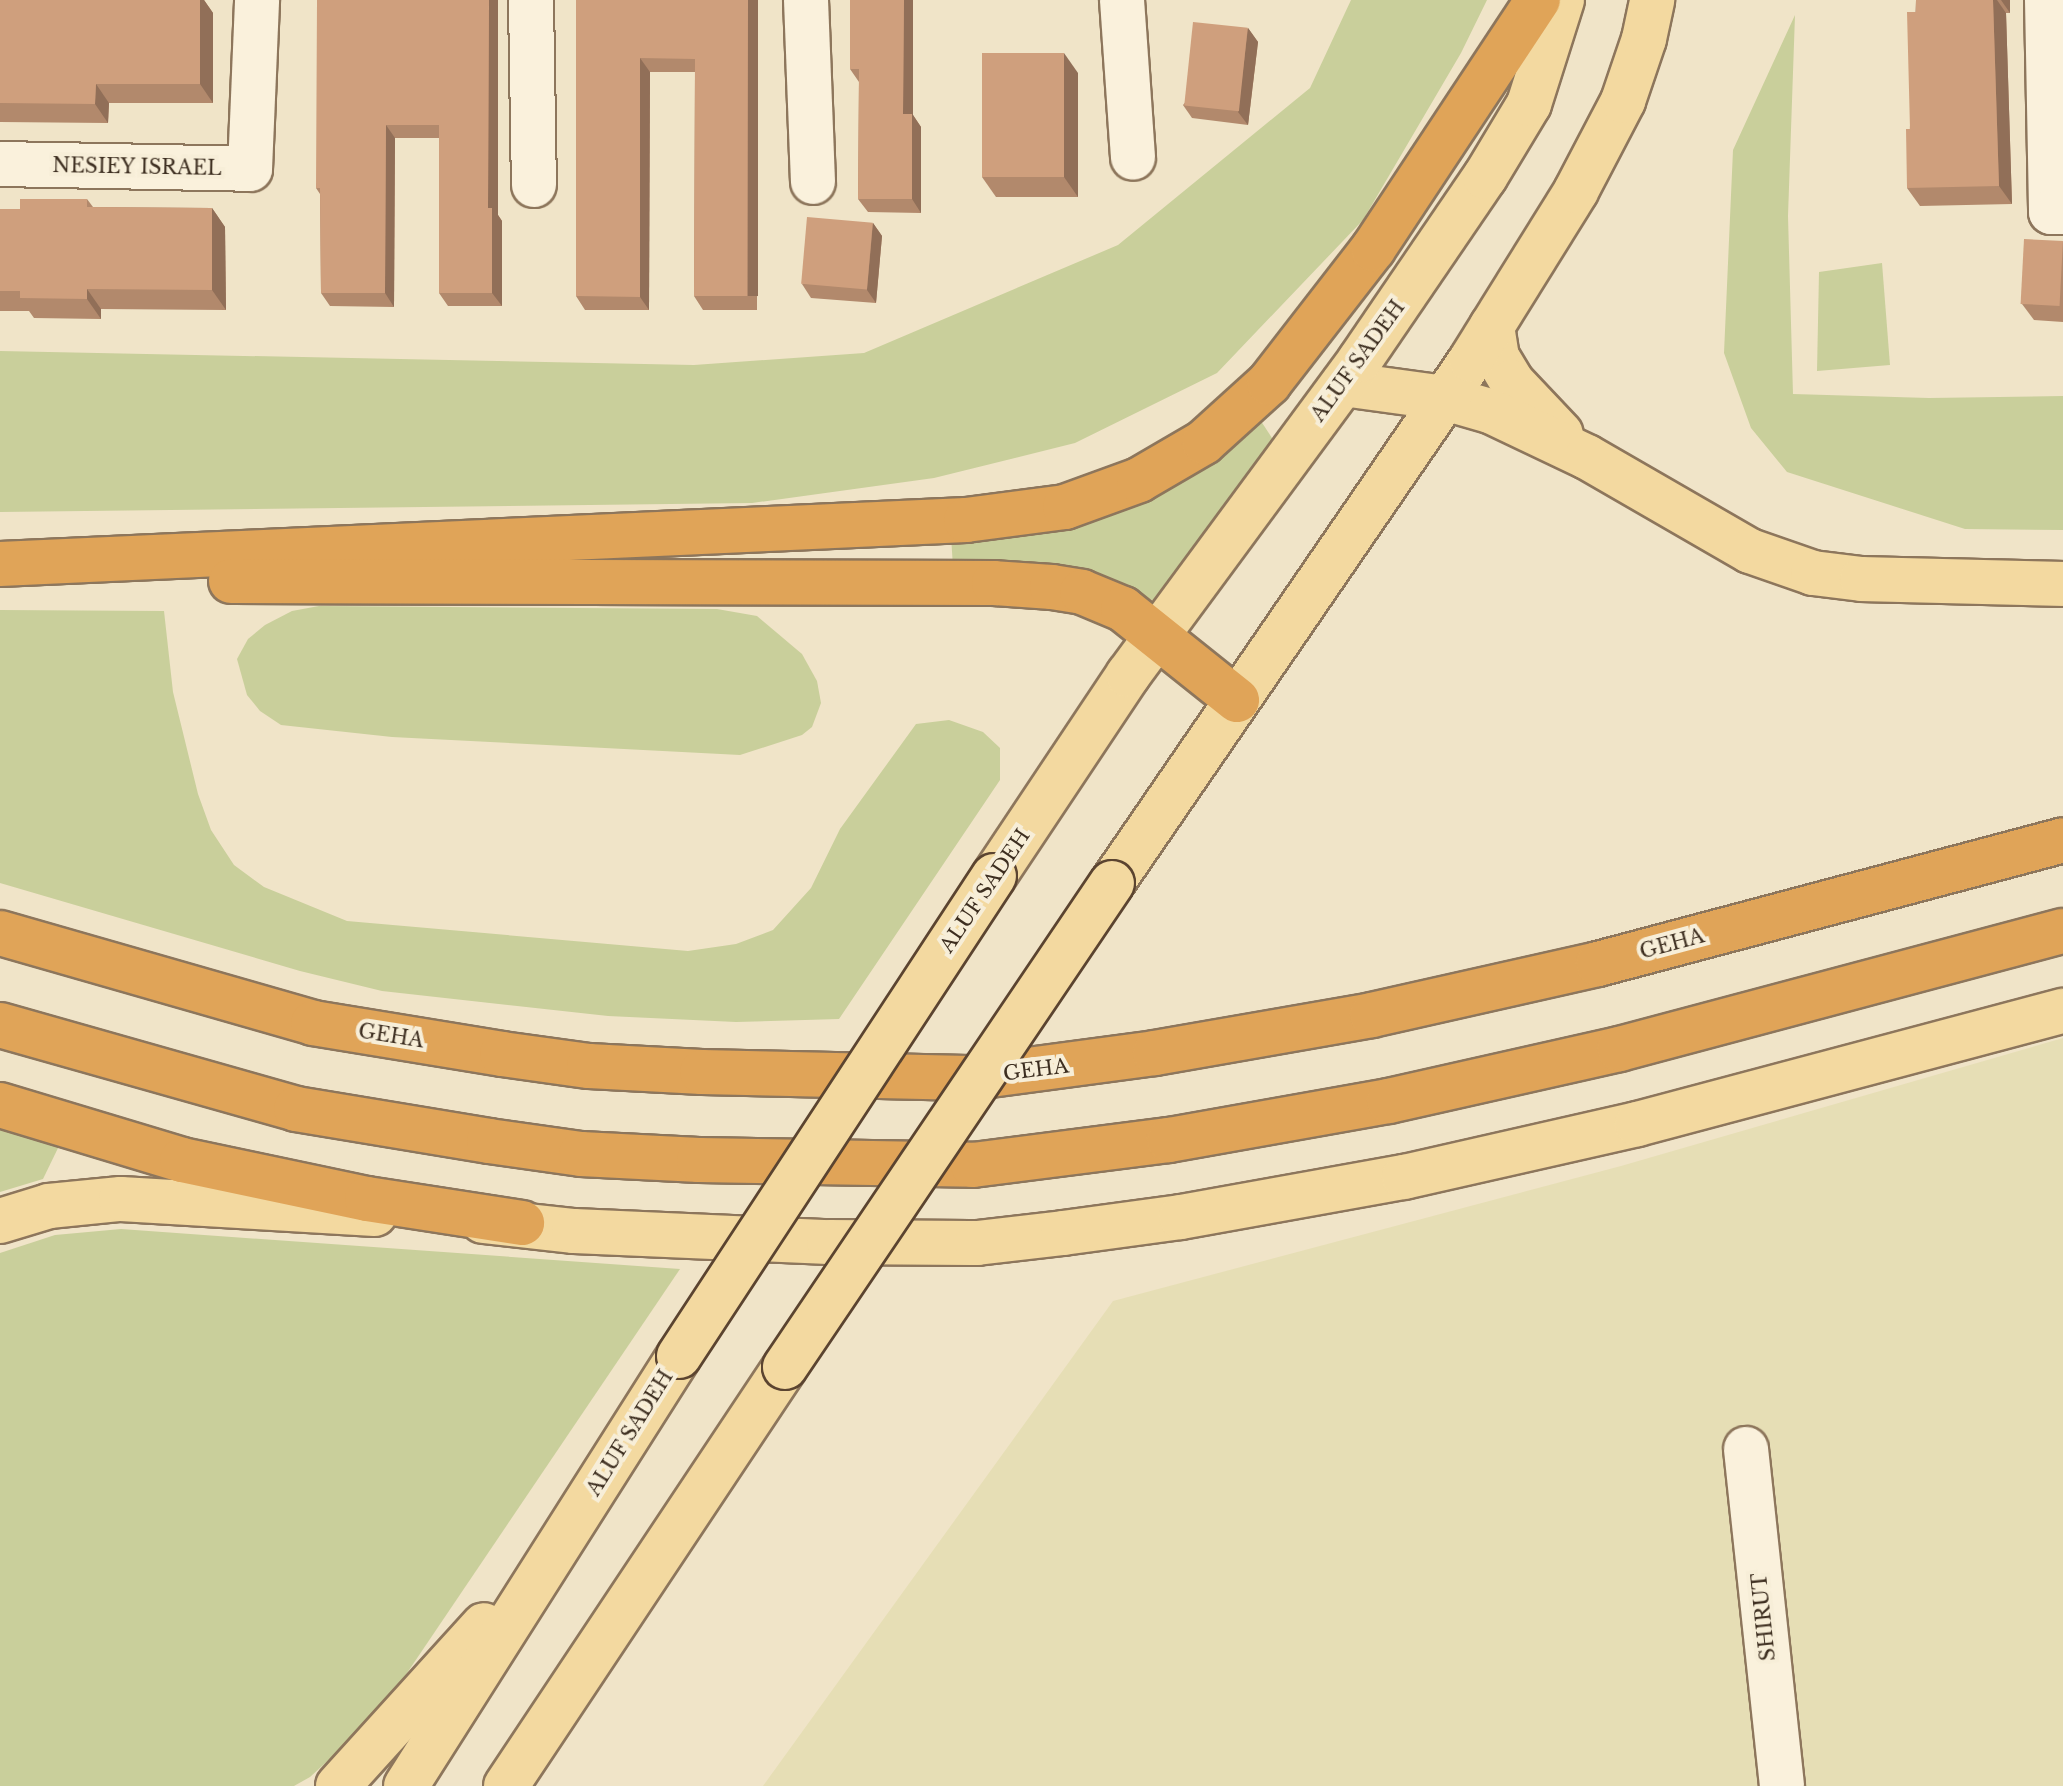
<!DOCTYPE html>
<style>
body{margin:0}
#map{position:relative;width:2063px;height:1786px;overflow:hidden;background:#f0e4c8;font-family:"Libre Baskerville",serif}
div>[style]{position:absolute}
.farmland>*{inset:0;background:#e6deb5}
.green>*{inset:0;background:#c9cf9b}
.roads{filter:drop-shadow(2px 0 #8d765c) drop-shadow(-2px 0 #8d765c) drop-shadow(0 2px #8d765c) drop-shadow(0 -2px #8d765c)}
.minor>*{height:44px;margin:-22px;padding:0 22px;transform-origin:22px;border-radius:22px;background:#faf1dc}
.major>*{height:44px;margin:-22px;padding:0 22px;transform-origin:22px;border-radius:22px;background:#f3d9a0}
.highway>*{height:44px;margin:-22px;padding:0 22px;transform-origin:22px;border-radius:22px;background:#e0a458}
.bridges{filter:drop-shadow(2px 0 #5b4430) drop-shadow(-2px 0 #5b4430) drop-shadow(0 2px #5b4430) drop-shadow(0 -2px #5b4430)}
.major-bridge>*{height:44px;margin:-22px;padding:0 22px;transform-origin:22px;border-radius:22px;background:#f3d9a0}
.wall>*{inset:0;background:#b2896c}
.shaded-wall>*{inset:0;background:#916f58;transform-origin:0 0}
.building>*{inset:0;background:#cf9f7d;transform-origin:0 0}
span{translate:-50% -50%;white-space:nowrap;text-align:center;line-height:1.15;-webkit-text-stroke:8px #f7eed8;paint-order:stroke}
.street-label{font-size:20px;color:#3d2e20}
</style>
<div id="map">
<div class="farmland">
<i style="clip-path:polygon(2063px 1038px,2063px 1786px,763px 1786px,1113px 1301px,1621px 1166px)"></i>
</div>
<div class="green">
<i style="clip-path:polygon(1351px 0,1487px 0,1461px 53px,1363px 220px,1217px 373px,1075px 443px,934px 478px,752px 503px,0 512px,0 351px,694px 365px,864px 353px,1118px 245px,1310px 88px)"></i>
<i style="clip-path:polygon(1795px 15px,1788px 216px,1793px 394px,1929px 398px,2063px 396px,2063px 530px,1965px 529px,1787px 472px,1751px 428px,1724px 353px,1733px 150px)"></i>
<i style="clip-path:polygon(1882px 263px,1890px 365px,1817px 371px,1819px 272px)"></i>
<i style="clip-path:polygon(1257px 415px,1274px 441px,1158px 603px,1132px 590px,953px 567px,951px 536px)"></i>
<i style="clip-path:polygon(319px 606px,717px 609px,757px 616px,802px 654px,817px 681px,821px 703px,812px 727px,802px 735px,740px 755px,392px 737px,281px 725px,260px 711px,247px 695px,237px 659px,248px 639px,265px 625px,292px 611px)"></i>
<i style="clip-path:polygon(0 610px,164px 611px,173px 692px,198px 794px,211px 830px,234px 865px,264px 887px,347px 921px,688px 951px,736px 944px,773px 930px,811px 888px,840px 829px,916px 724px,949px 720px,983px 732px,1000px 748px,1000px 780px,839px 1019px,736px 1022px,608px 1016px,382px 991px,300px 971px,0 883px)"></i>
<i style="clip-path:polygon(0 1129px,59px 1146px,43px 1179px,0 1192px)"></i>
<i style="clip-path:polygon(121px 1229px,680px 1269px,380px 1713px,310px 1777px,294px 1786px,0 1786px,0 1253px,55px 1235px)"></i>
</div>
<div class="roads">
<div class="minor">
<i style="left:531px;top:0;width:185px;rotate:89.1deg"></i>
<i style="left:806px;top:0;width:182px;rotate:87.8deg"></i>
<i style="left:1122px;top:0;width:158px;rotate:86deg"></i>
<i style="left:2047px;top:0;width:212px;rotate:88.9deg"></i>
<i style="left:2051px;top:212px;width:12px"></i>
<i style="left:0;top:164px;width:250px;rotate:1.1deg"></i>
<i style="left:250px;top:169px;width:169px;rotate:-87.6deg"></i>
<i style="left:1746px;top:1449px;width:339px;rotate:83.9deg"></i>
</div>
<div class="major">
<i style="left:1492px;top:326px;width:31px;rotate:81deg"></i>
<i style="left:1497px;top:357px;width:29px;rotate:59deg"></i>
<i style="left:1512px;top:382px;width:71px;rotate:46.7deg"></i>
<i style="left:1343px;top:384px;width:103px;rotate:7.8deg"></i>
<i style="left:1445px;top:398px;width:47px;rotate:16.1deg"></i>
<i style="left:1490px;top:411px;width:107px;rotate:25.4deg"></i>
<i style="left:1587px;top:457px;width:188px;rotate:30deg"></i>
<i style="left:1750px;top:551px;width:67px;rotate:19.2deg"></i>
<i style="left:1813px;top:573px;width:49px;rotate:7deg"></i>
<i style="left:1862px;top:579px;width:201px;rotate:1.4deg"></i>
<i style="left:994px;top:876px;width:242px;rotate:-56.3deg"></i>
<i style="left:1128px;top:675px;width:391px;rotate:-53.6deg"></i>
<i style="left:1360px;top:360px;width:222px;rotate:-55.7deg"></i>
<i style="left:1485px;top:177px;width:85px;rotate:-58.9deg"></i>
<i style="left:1529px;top:104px;width:109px;rotate:-72.4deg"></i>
<i style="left:1112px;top:883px;width:634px;rotate:-55.53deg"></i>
<i style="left:1471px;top:360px;width:199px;rotate:-58.1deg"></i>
<i style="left:1576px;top:191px;width:102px;rotate:-62.4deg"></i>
<i style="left:1623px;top:101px;width:65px;rotate:-71.3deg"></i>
<i style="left:1644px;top:39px;width:40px;rotate:-78deg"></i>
<i style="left:0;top:1221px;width:51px;rotate:-17deg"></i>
<i style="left:49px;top:1206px;width:72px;rotate:-5.6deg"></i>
<i style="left:121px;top:1199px;width:254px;rotate:3.4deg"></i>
<i style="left:483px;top:1221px;width:92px;rotate:6.3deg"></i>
<i style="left:574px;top:1231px;width:255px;rotate:2.5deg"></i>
<i style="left:829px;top:1242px;width:148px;rotate:0.4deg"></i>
<i style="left:977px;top:1243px;width:87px;rotate:-6.6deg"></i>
<i style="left:1063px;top:1233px;width:119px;rotate:-7.7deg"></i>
<i style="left:1181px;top:1217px;width:227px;rotate:-10.2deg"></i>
<i style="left:1404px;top:1177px;width:239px;rotate:-12.8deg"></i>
<i style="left:1637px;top:1124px;width:441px;rotate:-14.9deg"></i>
<i style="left:338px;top:1786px;width:217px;rotate:-47.8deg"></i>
<i style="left:406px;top:1786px;width:509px;rotate:-57.59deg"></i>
<i style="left:506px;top:1786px;width:503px;rotate:-56.34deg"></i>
</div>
<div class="highway">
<i style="left:0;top:564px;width:967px;rotate:-2.61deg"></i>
<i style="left:966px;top:520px;width:100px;rotate:-7.5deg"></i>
<i style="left:1065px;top:507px;width:79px;rotate:-20deg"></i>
<i style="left:1139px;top:480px;width:75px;rotate:-30.3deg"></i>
<i style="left:1204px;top:442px;width:88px;rotate:-42.2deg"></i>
<i style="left:1269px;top:383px;width:170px;rotate:-52.2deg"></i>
<i style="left:1373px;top:249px;width:299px;rotate:-56.5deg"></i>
<i style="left:231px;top:581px;width:763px;rotate:0.15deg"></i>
<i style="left:994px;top:583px;width:58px;rotate:3.9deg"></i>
<i style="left:1052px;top:587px;width:30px;rotate:9deg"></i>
<i style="left:1082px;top:592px;width:44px;rotate:22.5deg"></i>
<i style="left:1123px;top:609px;width:146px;rotate:38.6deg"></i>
<i style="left:0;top:933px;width:326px;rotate:16deg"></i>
<i style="left:313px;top:1023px;width:192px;rotate:9.3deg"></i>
<i style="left:502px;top:1054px;width:88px;rotate:7.9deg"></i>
<i style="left:589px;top:1066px;width:113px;rotate:3deg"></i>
<i style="left:702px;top:1072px;width:266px;rotate:1.3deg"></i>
<i style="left:968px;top:1078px;width:189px;rotate:-7.6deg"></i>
<i style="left:1155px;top:1053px;width:220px;rotate:-9.9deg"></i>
<i style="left:1372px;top:1015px;width:232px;rotate:-12.7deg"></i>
<i style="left:1598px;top:964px;width:481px;rotate:-14.9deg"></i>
<i style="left:0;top:1025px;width:308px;rotate:15.8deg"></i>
<i style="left:296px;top:1109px;width:196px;rotate:9.4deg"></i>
<i style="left:489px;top:1141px;width:93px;rotate:8deg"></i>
<i style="left:581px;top:1154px;width:118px;rotate:2.9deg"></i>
<i style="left:699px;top:1160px;width:274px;rotate:1deg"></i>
<i style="left:973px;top:1165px;width:198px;rotate:-7.3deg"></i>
<i style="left:1169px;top:1140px;width:223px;rotate:-10.1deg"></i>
<i style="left:1389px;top:1101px;width:236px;rotate:-12.7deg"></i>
<i style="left:1619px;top:1049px;width:459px;rotate:-14.9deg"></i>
<i style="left:0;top:1105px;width:190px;rotate:16.8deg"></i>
<i style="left:182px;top:1160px;width:189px;rotate:11.9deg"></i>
<i style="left:367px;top:1199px;width:157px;rotate:8.8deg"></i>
</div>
</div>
<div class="bridges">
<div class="major-bridge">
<i style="left:679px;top:1356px;width:574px;rotate:-56.73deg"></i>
<i style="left:785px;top:1367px;width:584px;rotate:-55.96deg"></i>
</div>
</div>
<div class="wall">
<i style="clip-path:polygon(0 0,204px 0,213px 13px,213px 103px,109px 103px,108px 123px,0 122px)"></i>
<i style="clip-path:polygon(498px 0,498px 215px,502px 221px,502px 306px,448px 306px,439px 293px,439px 138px,395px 138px,394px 307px,330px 306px,321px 293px,320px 194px,316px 188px)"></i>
<i style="clip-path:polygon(576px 0,758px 0,757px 310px,703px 310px,694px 296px,695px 72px,650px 72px,649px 310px,585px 310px,576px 296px)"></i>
<i style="clip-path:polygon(850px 0,913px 0,913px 115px,921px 127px,921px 213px,868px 212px,858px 199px,859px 82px,850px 69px)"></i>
<i style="clip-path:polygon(1916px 0,2010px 0,2010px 13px,2006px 13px,2012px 204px,1920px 206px,1907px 188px)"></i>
<i style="clip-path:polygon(1248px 28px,1258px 42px,1248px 125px,1192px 118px,1183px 105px)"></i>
<i style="clip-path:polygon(1078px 73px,1078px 197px,996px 197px,982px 177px)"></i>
<i style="clip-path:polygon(87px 199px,93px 207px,212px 208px,225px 227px,226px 310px,101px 309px,101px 319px,34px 318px,29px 311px,0 311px,0 209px,20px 209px)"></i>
<i style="clip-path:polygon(873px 223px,882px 236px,876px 303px,811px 298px,802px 284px)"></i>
<i style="clip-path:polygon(2063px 241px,2063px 322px,2034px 320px,2022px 304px)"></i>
</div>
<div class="shaded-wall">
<i style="clip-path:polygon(200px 0,204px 0,213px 13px,213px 103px,200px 84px)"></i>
<i style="clip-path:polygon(489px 0,498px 0,498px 215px,502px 221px,502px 306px,492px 293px,488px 208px)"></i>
<i style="left:748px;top:0;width:10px;height:296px"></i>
<i style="clip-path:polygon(904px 0,913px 0,913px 115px,921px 127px,921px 213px,912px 199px,903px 114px)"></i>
<i style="clip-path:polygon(1993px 0,1997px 0,2006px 13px,2012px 204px,1999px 186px)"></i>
<i style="clip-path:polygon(2001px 0,2010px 0,2010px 13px)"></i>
<i style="clip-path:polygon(1248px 28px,1258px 42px,1248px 125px,1238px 112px)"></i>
<i style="clip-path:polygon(1064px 53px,1078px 73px,1078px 197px,1064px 177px)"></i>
<i style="clip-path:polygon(640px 58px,650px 72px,649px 310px,640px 297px)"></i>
<i style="clip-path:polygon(96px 84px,109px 103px,108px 123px,95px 104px)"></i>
<i style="clip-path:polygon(386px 125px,395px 138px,394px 307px,385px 293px)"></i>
<i style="clip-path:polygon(212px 208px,225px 227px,226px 310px,212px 290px)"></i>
<i style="clip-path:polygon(873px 223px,882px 236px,876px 303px,867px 290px)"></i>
<i style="clip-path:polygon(87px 289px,101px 309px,101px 319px,87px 299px)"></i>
</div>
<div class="building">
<i style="clip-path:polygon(0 0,200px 0,200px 84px,96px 84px,95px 104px,0 103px)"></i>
<i style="clip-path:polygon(317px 0,489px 0,488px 208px,492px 208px,492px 293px,439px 293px,439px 125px,386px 125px,385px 293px,321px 293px,320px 188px,316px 188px)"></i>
<i style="clip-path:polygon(576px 0,748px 0,747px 296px,694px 296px,695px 59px,640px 58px,640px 297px,576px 296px)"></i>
<i style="clip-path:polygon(850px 0,904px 0,903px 114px,912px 114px,912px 199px,858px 199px,859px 69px,850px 69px)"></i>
<i style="clip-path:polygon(1916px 0,1993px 0,1999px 186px,1907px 188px,1906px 129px,1910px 129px,1907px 12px,1916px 12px)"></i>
<i style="left:1193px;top:22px;width:55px;height:84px;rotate:6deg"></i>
<i style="left:982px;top:53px;width:82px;height:124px"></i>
<i style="clip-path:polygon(20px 199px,87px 199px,87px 207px,212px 208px,212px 290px,87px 289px,87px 299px,20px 298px,20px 291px,0 291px,0 209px,20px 209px)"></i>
<i style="left:807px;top:217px;width:66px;height:67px;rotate:5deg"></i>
<i style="left:2024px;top:239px;width:39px;height:65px;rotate:3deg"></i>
</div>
<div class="street-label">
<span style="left:137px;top:167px;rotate:1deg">NESIEY ISRAEL</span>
<span style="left:1358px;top:361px;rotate:-54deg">ALUF SADEH</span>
<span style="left:985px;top:891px;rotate:-56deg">ALUF SADEH</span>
<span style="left:1672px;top:944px;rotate:-15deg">GEHA</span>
<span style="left:391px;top:1036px;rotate:9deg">GEHA</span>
<span style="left:1036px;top:1070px;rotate:-7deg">GEHA</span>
<span style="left:630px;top:1433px;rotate:-58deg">ALUF SADEH</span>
<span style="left:1764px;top:1617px;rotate:-96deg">SHIRUT</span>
</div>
</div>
